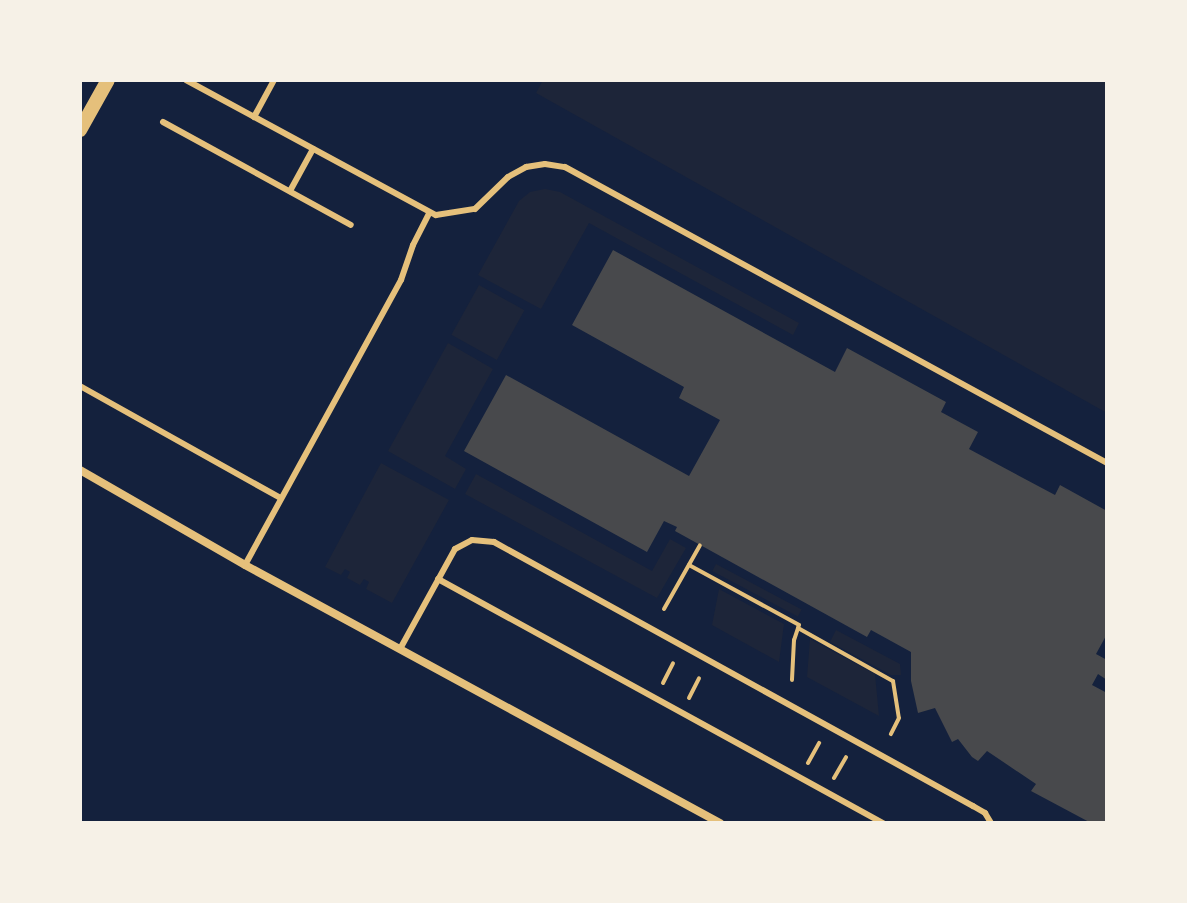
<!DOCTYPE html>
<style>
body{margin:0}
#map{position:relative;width:1187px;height:903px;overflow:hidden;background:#14213d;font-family:Signika,sans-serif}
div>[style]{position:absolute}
.green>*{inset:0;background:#1d2539;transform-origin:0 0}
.building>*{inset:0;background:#48494c}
.path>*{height:4px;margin:-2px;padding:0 2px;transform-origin:2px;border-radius:2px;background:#e5c07b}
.service>*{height:6px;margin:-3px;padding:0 3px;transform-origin:3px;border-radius:3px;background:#e5c07b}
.minor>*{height:8px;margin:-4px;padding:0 4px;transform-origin:4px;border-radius:4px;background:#e5c07b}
.tertiary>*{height:14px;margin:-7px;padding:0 7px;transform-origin:7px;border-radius:7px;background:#e5c07b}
span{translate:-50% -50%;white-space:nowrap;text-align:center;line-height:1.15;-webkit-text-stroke:8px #f6f1e7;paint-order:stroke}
.frame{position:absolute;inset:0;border:82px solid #f6f1e7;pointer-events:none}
</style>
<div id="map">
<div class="green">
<i style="clip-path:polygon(543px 80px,1107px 80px,1107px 413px,536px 93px)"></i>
<i style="clip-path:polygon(545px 189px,560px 192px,799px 323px,793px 335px,589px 223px,541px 309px,478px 275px,519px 201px,530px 192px)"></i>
<i style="left:479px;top:285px;width:52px;height:57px;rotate:29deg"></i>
<i style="clip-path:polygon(448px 343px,493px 369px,445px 456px,466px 469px,455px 489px,388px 451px)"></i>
<i style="clip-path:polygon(381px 463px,449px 500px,392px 603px,366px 589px,369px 582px,364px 579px,360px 585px,347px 578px,350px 572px,345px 569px,341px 575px,325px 567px)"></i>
<i style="clip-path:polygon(476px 474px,652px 571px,670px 539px,686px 548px,657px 598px,465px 494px)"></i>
<i style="left:716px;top:564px;width:97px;height:8px;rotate:28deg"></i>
<i style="clip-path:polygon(719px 589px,784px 624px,779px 662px,712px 625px)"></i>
<i style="clip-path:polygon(836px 630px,900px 664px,901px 675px,891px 675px,830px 642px)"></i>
<i style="clip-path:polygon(810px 639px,875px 674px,879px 716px,807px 677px)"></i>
</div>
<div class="building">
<i style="clip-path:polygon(613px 250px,835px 372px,847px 348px,946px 402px,941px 412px,978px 432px,969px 449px,1055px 495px,1060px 485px,1107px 511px,1107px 634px,1096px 654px,1107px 660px,1107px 680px,1098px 674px,1092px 685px,1107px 693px,1107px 823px,1091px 823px,1031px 791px,1036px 784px,987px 751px,978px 761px,972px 757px,958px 739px,952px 742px,935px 708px,918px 713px,911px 681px,911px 652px,871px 630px,867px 637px,675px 531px,677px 527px,664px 521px,647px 552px,464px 451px,506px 375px,689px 476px,720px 420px,679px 398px,684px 387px,572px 325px)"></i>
</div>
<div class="path">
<i style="left:689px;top:565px;width:125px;rotate:28.6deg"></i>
<i style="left:799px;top:625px;width:16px;rotate:108deg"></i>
<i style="left:794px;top:640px;width:40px;rotate:92.9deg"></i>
<i style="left:664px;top:609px;width:73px;rotate:-60.6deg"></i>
<i style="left:798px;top:628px;width:109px;rotate:29.2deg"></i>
<i style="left:893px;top:681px;width:37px;rotate:81deg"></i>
<i style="left:899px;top:718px;width:18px;rotate:117deg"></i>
<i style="left:663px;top:683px;width:22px;rotate:-63deg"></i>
<i style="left:689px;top:698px;width:22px;rotate:-63deg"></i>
<i style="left:808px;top:763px;width:23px;rotate:-61deg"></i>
<i style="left:834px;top:778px;width:24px;rotate:-60deg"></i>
</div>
<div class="service">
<i style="left:186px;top:80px;width:284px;rotate:28.4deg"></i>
<i style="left:436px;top:215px;width:39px;rotate:-9deg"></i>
<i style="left:475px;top:209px;width:46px;rotate:-44.1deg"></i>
<i style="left:508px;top:177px;width:21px;rotate:-29deg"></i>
<i style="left:526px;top:167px;width:19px;rotate:-9deg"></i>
<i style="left:545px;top:164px;width:20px;rotate:9deg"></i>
<i style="left:565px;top:167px;width:618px;rotate:28.64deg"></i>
<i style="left:254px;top:117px;width:42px;rotate:-61.6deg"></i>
<i style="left:163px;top:122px;width:214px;rotate:28.7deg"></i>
<i style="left:290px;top:191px;width:48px;rotate:-61.3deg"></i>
<i style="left:80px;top:386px;width:229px;rotate:29.2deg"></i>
<i style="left:245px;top:565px;width:325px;rotate:-61.3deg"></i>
<i style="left:401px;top:280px;width:37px;rotate:-71deg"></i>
<i style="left:413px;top:245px;width:36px;rotate:-63deg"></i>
<i style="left:438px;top:579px;width:508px;rotate:28.74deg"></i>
<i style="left:400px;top:649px;width:114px;rotate:-61.2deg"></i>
<i style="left:455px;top:549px;width:19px;rotate:-28deg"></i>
<i style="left:472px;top:540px;width:22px;rotate:5deg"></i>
<i style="left:494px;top:542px;width:547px;rotate:28.86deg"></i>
<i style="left:973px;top:806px;width:14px;rotate:30deg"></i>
<i style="left:985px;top:813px;width:12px;rotate:59deg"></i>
</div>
<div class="minor">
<i style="left:80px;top:470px;width:190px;rotate:29.9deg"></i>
<i style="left:245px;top:565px;width:541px;rotate:28.51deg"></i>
</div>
<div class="tertiary">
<i style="left:80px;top:130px;width:57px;rotate:-60.8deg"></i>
</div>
<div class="frame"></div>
</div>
